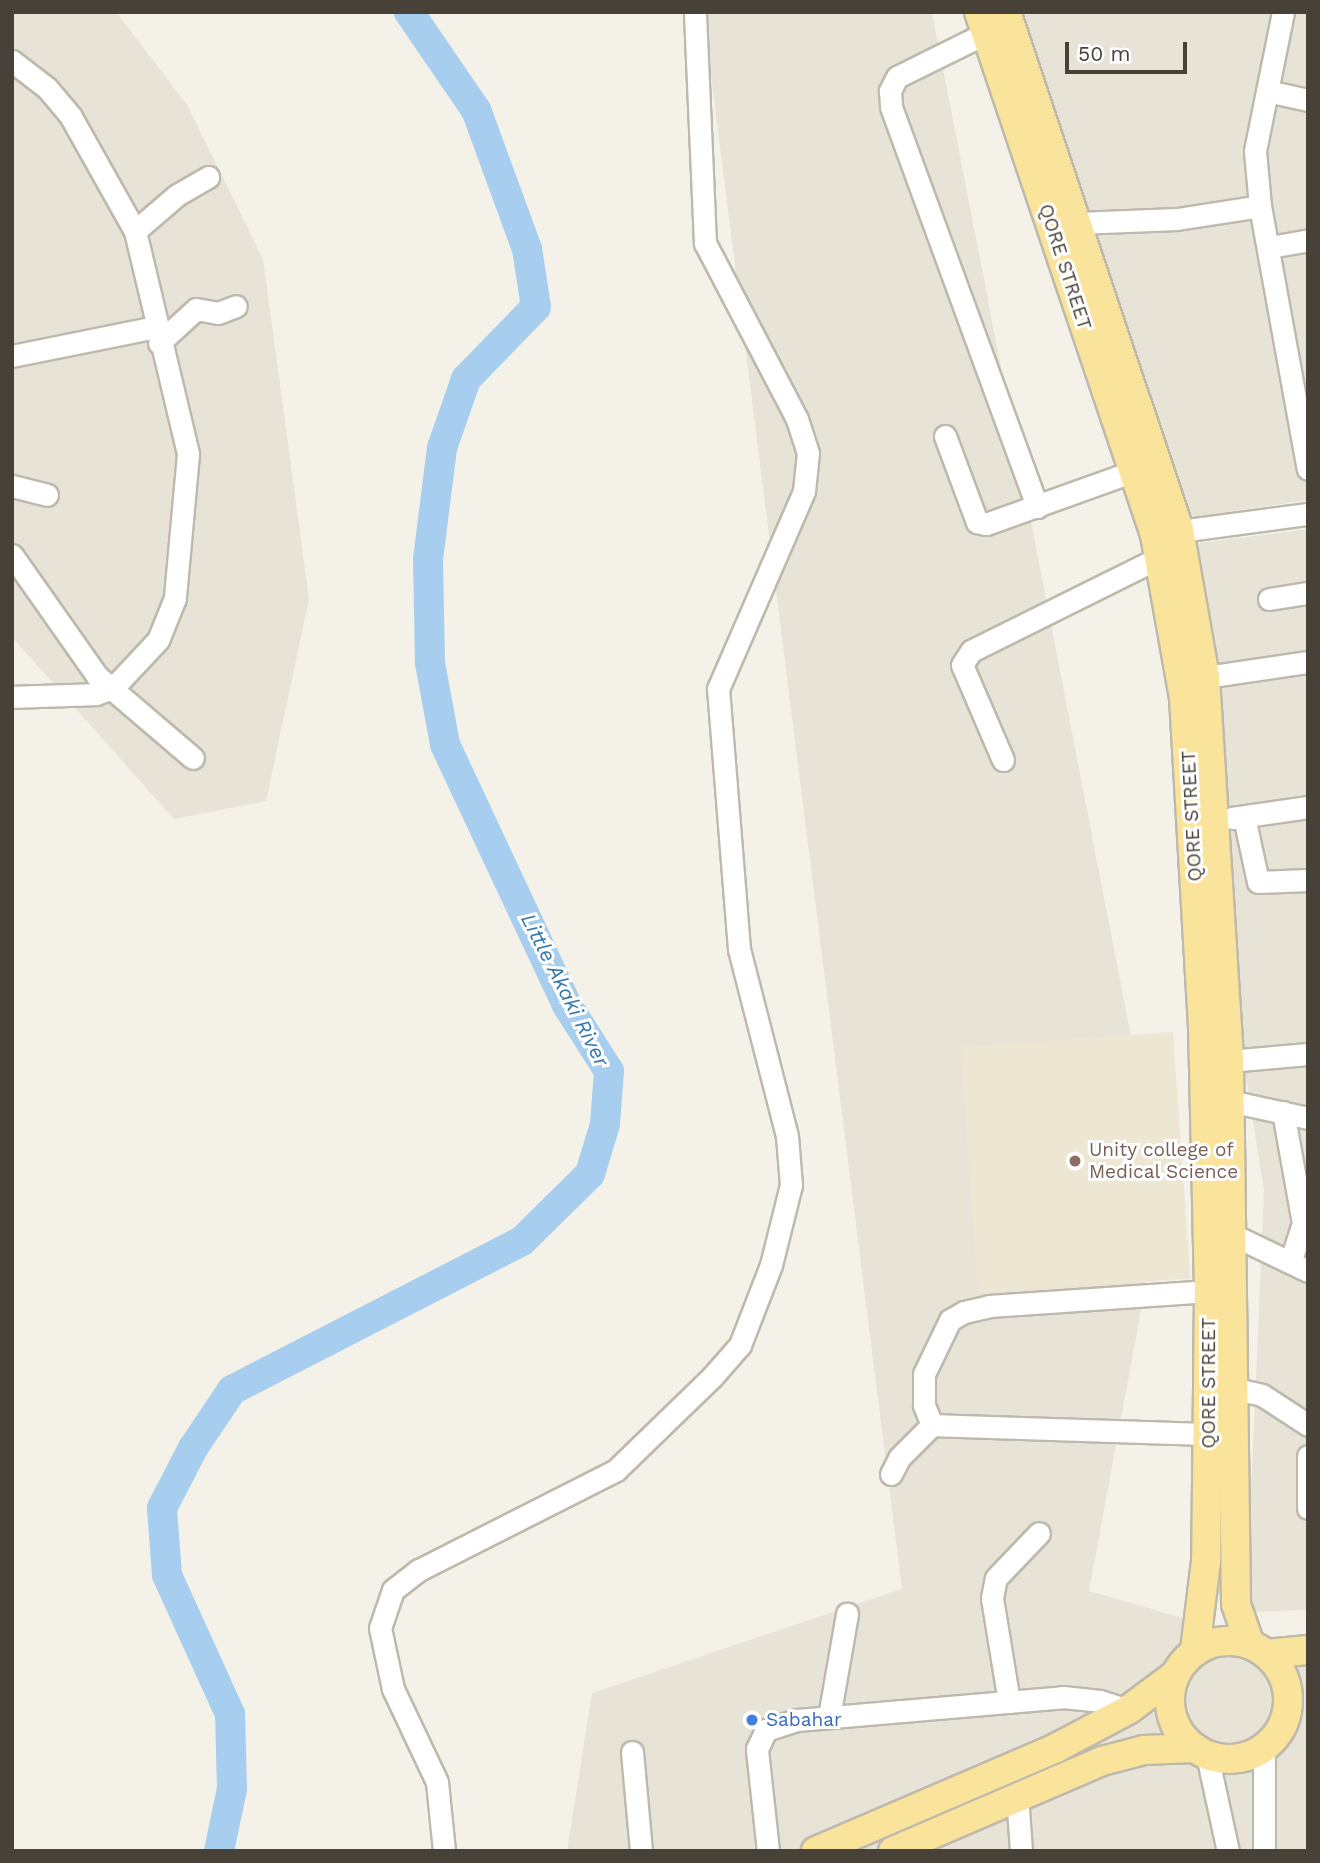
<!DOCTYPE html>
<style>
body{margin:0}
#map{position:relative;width:1320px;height:1863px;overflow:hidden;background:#f4f1e9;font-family:"Work Sans",sans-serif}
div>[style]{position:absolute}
.residential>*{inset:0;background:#e7e3d7}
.education>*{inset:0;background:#ece6d3;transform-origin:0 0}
.river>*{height:30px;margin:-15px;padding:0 15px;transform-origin:15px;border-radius:15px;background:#a7ceee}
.roads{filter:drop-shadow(2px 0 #bfb9ab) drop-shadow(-2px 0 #bfb9ab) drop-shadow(0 2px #bfb9ab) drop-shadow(0 -2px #bfb9ab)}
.minor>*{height:21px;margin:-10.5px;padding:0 10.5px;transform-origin:10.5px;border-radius:10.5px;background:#fff}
.major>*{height:28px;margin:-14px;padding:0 14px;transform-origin:14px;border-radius:14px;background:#fae39b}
.major>.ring{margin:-14px;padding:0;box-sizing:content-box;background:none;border:28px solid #fae39b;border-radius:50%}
.dots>*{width:19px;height:19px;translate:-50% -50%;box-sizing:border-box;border:4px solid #fff;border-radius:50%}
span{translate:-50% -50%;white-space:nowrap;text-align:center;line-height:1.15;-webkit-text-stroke:6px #fff;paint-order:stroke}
.street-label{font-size:19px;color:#474137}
.education-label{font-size:19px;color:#785e54}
.left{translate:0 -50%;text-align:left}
.shop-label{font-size:19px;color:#366cbe}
.water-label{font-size:21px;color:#3476af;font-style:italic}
.frame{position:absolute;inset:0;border:14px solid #474137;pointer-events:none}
.scale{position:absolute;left:1065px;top:42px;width:122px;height:32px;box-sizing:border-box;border:4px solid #474137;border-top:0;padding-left:9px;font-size:21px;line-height:24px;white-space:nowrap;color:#474137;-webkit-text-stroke:5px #fff;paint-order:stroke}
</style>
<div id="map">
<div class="residential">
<i style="clip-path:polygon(12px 12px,116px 12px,187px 105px,263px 259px,309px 599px,266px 801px,174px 819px,12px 637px)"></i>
<i style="clip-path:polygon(703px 12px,932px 12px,1162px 1196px,1089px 1591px,1308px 1654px,1308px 1851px,567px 1851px,592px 1693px,902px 1589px)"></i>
<i style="clip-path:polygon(1023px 12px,1308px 12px,1308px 500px,1188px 518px)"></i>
<i style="clip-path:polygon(1308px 529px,1308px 1610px,1246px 1612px,1264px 1190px,1230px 977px,1192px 544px)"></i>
</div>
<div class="education">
<i style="left:1173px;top:1032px;width:247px;height:213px;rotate:86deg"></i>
</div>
<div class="river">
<i style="left:219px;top:1851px;width:63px;rotate:-78.2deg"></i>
<i style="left:232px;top:1789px;width:75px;rotate:-91.5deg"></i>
<i style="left:230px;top:1714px;width:153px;rotate:-114.4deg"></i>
<i style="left:167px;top:1575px;width:67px;rotate:-94.3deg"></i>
<i style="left:162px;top:1508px;width:68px;rotate:-62.7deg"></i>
<i style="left:193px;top:1448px;width:70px;rotate:-56.1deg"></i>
<i style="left:232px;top:1390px;width:326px;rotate:-27.2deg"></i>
<i style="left:522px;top:1241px;width:95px;rotate:-44.6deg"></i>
<i style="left:590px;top:1174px;width:52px;rotate:-73.3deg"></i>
<i style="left:605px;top:1124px;width:53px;rotate:-85.7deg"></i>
<i style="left:609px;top:1071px;width:78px;rotate:-122.5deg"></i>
<i style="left:567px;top:1005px;width:288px;rotate:-115.1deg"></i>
<i style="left:445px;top:744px;width:82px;rotate:-100.5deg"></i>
<i style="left:430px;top:663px;width:104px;rotate:-91.1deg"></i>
<i style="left:428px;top:559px;width:112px;rotate:-82.8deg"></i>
<i style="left:442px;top:448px;width:73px;rotate:-70.8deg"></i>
<i style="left:466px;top:379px;width:100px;rotate:-45.8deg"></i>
<i style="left:536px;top:307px;width:59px;rotate:-98.8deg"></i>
<i style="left:527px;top:249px;width:148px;rotate:-110.1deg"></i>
<i style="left:476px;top:110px;width:119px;rotate:-124.4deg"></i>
</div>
<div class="roads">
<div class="minor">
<i style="left:1283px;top:12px;width:142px;rotate:101.4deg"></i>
<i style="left:1255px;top:151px;width:55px;rotate:84.8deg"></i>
<i style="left:1260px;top:206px;width:267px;rotate:79.7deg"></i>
<i style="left:986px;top:33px;width:99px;rotate:153.7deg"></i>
<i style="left:897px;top:77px;width:16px;rotate:117deg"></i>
<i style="left:890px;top:91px;width:16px;rotate:86deg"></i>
<i style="left:891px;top:107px;width:426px;rotate:69.9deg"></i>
<i style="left:12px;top:61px;width:44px;rotate:37.6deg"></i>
<i style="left:47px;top:88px;width:38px;rotate:50deg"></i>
<i style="left:71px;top:117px;width:131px;rotate:60.7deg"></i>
<i style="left:135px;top:231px;width:229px;rotate:76.6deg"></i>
<i style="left:188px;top:454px;width:145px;rotate:95.2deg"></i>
<i style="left:175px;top:598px;width:45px;rotate:112deg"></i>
<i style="left:158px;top:640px;width:66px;rotate:133.2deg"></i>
<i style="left:113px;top:688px;width:18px;rotate:161deg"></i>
<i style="left:96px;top:694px;width:84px;rotate:178deg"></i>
<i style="left:1267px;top:91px;width:42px;rotate:12.4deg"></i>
<i style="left:1077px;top:223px;width:100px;rotate:-2.3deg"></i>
<i style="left:1177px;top:219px;width:84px;rotate:-8.9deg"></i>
<i style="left:135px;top:231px;width:55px;rotate:-40.6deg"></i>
<i style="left:177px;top:195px;width:36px;rotate:-30deg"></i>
<i style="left:1270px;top:247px;width:39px;rotate:-10deg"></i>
<i style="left:159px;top:343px;width:50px;rotate:-42.6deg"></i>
<i style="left:196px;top:309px;width:22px;rotate:10deg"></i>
<i style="left:218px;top:313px;width:19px;rotate:-21deg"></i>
<i style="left:12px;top:356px;width:147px;rotate:-11.4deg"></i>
<i style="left:945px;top:436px;width:92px;rotate:69.6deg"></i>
<i style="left:977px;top:522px;width:9px;rotate:13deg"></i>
<i style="left:986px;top:524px;width:157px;rotate:-19.7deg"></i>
<i style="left:12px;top:486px;width:36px;rotate:14deg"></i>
<i style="left:1165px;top:533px;width:144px;rotate:-7.6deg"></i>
<i style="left:12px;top:555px;width:148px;rotate:54.9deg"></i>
<i style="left:97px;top:676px;width:126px;rotate:40.5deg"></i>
<i style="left:1269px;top:599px;width:39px;rotate:-9deg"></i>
<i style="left:1205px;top:677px;width:104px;rotate:-8.3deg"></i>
<i style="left:1003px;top:760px;width:103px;rotate:-113.3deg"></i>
<i style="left:962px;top:665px;width:17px;rotate:-57deg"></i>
<i style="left:971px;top:651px;width:211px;rotate:-26.4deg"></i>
<i style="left:1244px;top:817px;width:66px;rotate:77.8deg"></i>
<i style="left:1258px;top:882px;width:50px;rotate:-2.3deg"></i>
<i style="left:1232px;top:818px;width:77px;rotate:-8.2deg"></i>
<i style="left:1229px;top:1061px;width:79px;rotate:-5.1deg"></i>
<i style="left:1229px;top:1101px;width:81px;rotate:12.1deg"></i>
<i style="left:1283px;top:1112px;width:113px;rotate:79.8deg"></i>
<i style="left:1303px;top:1223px;width:38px;rotate:108deg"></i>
<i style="left:1235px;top:1236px;width:81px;rotate:25.6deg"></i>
<i style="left:1236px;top:1389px;width:27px;rotate:13deg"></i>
<i style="left:1262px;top:1395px;width:55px;rotate:33.1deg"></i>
<i style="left:932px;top:1425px;width:22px;rotate:-112deg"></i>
<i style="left:924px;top:1405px;width:31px;rotate:-90deg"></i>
<i style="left:924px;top:1374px;width:60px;rotate:-64.3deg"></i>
<i style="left:950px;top:1320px;width:16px;rotate:-30deg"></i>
<i style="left:964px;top:1312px;width:26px;rotate:-13deg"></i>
<i style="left:989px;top:1306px;width:221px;rotate:-3.9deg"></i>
<i style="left:1308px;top:1456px;width:52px;rotate:90deg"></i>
<i style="left:891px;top:1474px;width:18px;rotate:-63deg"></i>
<i style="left:899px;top:1458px;width:47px;rotate:-45deg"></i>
<i style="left:932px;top:1425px;width:278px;rotate:1.9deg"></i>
<i style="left:1009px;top:1702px;width:105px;rotate:-99.3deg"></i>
<i style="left:992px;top:1598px;width:20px;rotate:-79deg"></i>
<i style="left:996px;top:1578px;width:62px;rotate:-46.3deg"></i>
<i style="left:829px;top:1717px;width:105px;rotate:-80.1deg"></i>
<i style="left:632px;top:1752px;width:99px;rotate:84.8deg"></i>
<i style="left:1207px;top:1755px;width:98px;rotate:77.7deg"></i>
<i style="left:1017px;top:1795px;width:56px;rotate:85.9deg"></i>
<i style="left:444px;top:1851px;width:69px;rotate:-95.8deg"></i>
<i style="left:437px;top:1782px;width:103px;rotate:-115.3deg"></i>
<i style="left:393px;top:1689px;width:62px;rotate:-102deg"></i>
<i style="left:380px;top:1628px;width:40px;rotate:-71.1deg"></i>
<i style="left:393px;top:1590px;width:33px;rotate:-38deg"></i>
<i style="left:419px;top:1570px;width:221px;rotate:-26.9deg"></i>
<i style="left:616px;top:1470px;width:134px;rotate:-44.1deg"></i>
<i style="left:712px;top:1377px;width:43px;rotate:-48.8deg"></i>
<i style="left:740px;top:1345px;width:86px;rotate:-68.8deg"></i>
<i style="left:771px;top:1265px;width:82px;rotate:-76deg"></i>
<i style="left:791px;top:1185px;width:49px;rotate:-94.7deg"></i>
<i style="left:787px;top:1136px;width:193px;rotate:-104.4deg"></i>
<i style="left:739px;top:949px;width:261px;rotate:-94.6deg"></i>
<i style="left:718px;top:689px;width:216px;rotate:-66.5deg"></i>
<i style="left:804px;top:491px;width:38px;rotate:-84deg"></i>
<i style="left:808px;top:453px;width:36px;rotate:-108deg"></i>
<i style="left:797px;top:419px;width:199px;rotate:-117.6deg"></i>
<i style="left:705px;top:243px;width:231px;rotate:-92.5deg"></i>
<i style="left:768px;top:1851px;width:103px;rotate:-96.2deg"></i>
<i style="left:757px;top:1749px;width:21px;rotate:-65deg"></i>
<i style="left:766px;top:1730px;width:33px;rotate:-18deg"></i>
<i style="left:797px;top:1720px;width:267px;rotate:-4.9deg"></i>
<i style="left:1063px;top:1697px;width:37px;rotate:6deg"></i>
<i style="left:1100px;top:1701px;width:29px;rotate:18deg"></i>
<i style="left:1264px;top:1851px;width:103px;rotate:-90deg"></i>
</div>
<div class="major">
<i style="left:979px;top:12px;width:552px;rotate:71.4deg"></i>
<i style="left:1155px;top:535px;width:166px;rotate:79.9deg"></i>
<i style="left:1184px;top:698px;width:329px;rotate:86.7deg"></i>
<i style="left:1203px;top:1026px;width:265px;rotate:88.7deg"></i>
<i style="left:1209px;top:1291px;width:270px;rotate:90.6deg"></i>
<i style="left:1206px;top:1561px;width:91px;rotate:97deg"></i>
<i style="left:1006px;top:12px;width:546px;rotate:71.53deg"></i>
<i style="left:1179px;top:530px;width:149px;rotate:80deg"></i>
<i style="left:1205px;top:677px;width:385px;rotate:86.4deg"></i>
<i style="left:1229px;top:1061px;width:543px;rotate:89.26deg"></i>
<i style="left:1236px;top:1604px;width:43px;rotate:71.1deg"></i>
<i class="ring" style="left:1170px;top:1641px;width:90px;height:90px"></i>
<i style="left:1266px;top:1654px;width:42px;rotate:-5.4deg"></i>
<i style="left:816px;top:1851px;width:261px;rotate:-23.2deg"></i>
<i style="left:1056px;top:1748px;width:81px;rotate:-27.8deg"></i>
<i style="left:1128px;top:1710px;width:59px;rotate:-36.7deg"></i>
<i style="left:893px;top:1851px;width:228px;rotate:-23.3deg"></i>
<i style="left:1102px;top:1761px;width:43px;rotate:-14.7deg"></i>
<i style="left:1144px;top:1750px;width:51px;rotate:-2.2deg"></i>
</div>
</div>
<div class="dots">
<i style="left:1075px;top:1161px;background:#8d6e63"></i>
<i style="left:752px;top:1720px;background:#3f7fe0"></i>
</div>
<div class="street-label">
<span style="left:1065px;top:267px;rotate:72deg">QORE STREET</span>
<span style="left:1192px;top:816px;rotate:-93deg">QORE STREET</span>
<span style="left:1209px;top:1383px;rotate:-90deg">QORE STREET</span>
</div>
<div class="education-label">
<span class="left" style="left:1089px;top:1161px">Unity college of<br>Medical Science</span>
</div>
<div class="shop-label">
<span class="left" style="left:766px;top:1720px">Sabahar</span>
</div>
<div class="water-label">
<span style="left:565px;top:990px;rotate:63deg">Little Akaki River</span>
</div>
<div class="frame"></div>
<div class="scale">50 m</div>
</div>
